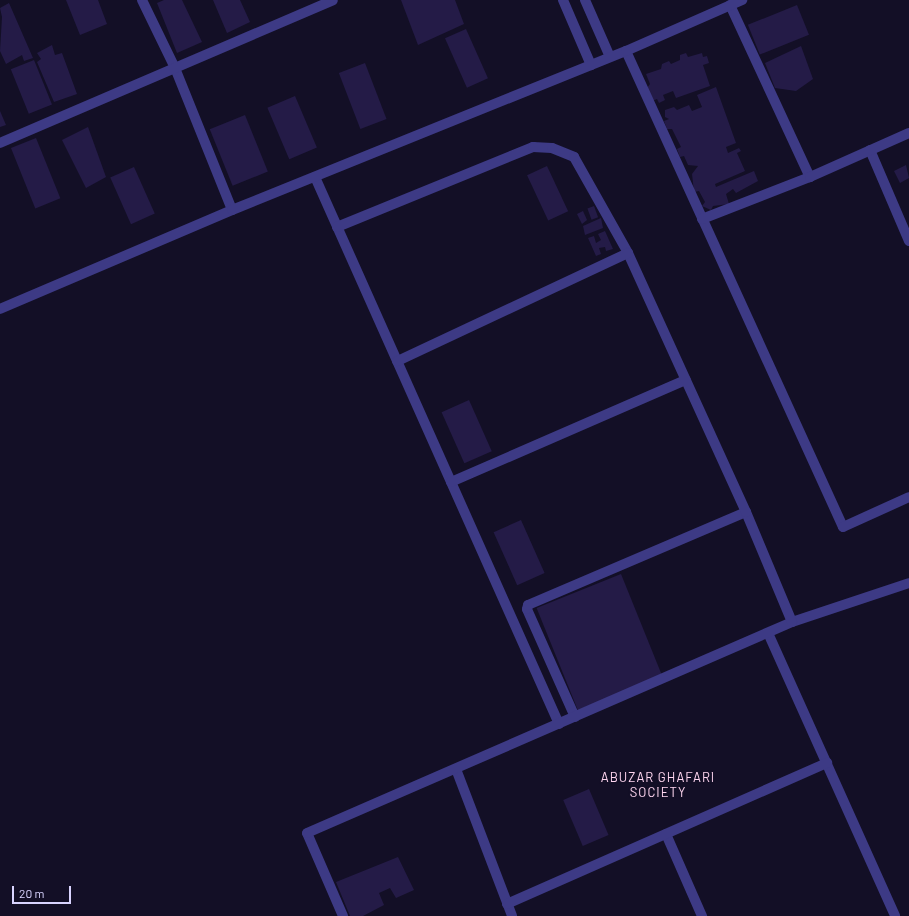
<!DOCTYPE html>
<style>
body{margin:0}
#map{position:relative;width:909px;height:916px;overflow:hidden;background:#130f26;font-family:Barlow,sans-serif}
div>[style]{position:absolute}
.building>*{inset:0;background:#241b47;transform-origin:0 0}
.minor>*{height:10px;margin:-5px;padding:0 5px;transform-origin:5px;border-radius:5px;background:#3d3a85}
span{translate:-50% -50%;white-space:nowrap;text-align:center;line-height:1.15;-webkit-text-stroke:4px #130f26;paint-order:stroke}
.neighbourhood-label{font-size:13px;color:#ffd6f0;letter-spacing:1px}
.scale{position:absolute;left:12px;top:886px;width:59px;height:18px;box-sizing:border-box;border:2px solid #d9d4ff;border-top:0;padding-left:5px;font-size:12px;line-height:14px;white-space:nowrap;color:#d9d4ff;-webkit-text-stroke:3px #130f26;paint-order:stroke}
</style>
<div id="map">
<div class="building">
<i style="clip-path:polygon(66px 0,98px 0,107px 24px,80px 35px)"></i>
<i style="clip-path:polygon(164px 0,182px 0,202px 42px,177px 53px,157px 3px)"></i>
<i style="clip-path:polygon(213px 0,240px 0,250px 22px,227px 33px)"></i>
<i style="clip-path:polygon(401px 0,455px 0,464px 24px,418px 45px)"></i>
<i style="clip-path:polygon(9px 3px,33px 58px,24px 61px,22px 55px,6px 64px,0 51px,2px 17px,0 8px)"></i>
<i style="left:797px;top:5px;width:32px;height:53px;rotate:68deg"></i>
<i style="left:466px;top:29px;width:54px;height:23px;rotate:66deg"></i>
<i style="clip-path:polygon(52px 45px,55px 55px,62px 53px,77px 94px,54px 102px,37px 62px,41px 59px,37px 53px)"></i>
<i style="clip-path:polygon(801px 46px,813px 79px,796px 91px,775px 88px,765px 63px)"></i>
<i style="clip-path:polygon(686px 53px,688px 57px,702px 53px,703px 57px,707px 56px,709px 63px,703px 65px,710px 86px,676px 98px,673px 91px,663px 95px,665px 100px,659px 103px,657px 99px,652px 101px,647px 88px,650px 84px,646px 74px,661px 69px,662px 64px,669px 61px,671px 64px,680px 60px,680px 55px)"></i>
<i style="left:34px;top:60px;width:48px;height:25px;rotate:68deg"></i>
<i style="left:365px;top:63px;width:60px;height:28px;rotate:69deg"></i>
<i style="clip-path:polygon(716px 87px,736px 143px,726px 147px,728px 153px,739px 148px,741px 151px,737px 153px,745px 171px,715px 184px,716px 187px,754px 171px,758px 181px,736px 193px,733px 189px,726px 194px,729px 204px,713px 206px,711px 210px,702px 206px,705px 202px,699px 191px,694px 192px,692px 174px,698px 166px,688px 165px,684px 156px,680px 157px,677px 149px,681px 147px,672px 129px,667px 129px,664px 121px,669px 119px,665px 117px,665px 110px,674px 107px,677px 110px,689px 105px,692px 111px,702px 107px,697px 95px)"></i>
<i style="left:295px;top:96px;width:56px;height:30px;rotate:67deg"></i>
<i style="clip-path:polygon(0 111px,6px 125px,0 127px)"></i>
<i style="left:245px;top:115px;width:61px;height:38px;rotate:68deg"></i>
<i style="clip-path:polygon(88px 127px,106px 177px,86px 188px,62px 140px)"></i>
<i style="left:36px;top:138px;width:65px;height:27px;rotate:68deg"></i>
<i style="clip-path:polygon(906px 165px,909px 178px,900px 183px,894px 171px)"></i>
<i style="left:547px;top:166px;width:50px;height:22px;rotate:65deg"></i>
<i style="left:134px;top:167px;width:51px;height:26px;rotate:66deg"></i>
<i style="left:594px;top:206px;width:12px;height:7px;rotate:70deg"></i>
<i style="clip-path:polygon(583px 211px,587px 220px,582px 224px,577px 214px)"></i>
<i style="clip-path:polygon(601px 218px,603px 228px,585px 235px,583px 226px)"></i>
<i style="clip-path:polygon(605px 231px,613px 249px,606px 251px,605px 247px,599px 248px,601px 254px,596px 256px,588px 238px,594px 236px,596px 243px,601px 240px,598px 234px)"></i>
<i style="left:469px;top:400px;width:56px;height:30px;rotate:66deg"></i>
<i style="left:521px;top:520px;width:58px;height:30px;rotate:66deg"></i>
<i style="left:621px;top:574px;width:110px;height:91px;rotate:68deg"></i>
<i style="left:589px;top:789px;width:50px;height:28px;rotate:67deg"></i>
<i style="clip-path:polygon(398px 857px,414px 890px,396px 898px,390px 888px,379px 893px,384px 905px,363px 916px,350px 916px,336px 882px)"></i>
</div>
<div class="minor">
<i style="left:142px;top:0;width:76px;rotate:64.1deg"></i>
<i style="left:175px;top:68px;width:153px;rotate:68.1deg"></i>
<i style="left:563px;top:0;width:71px;rotate:66.7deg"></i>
<i style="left:585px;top:0;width:62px;rotate:66.3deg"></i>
<i style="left:730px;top:5px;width:190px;rotate:65.1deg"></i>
<i style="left:626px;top:51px;width:523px;rotate:65.49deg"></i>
<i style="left:843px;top:527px;width:72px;rotate:-24.4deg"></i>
<i style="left:0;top:143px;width:362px;rotate:-23.2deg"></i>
<i style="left:870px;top:150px;width:99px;rotate:66.8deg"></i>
<i style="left:315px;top:177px;width:599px;rotate:65.96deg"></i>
<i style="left:702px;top:219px;width:116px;rotate:-21.3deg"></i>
<i style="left:810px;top:177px;width:108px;rotate:-24deg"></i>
<i style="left:337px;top:227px;width:212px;rotate:-22.2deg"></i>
<i style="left:533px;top:147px;width:19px;rotate:3deg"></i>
<i style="left:552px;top:148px;width:24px;rotate:22deg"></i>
<i style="left:574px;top:157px;width:110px;rotate:60.6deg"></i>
<i style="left:0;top:309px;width:252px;rotate:-23.1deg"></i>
<i style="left:232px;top:210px;width:425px;rotate:-22deg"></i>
<i style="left:626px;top:51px;width:127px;rotate:-23.7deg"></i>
<i style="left:451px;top:482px;width:256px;rotate:-23.5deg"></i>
<i style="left:792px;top:622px;width:123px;rotate:-18.4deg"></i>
<i style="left:768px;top:633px;width:310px;rotate:65.8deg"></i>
<i style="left:575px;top:717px;width:118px;rotate:-114deg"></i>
<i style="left:527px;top:609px;width:4px;rotate:-76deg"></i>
<i style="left:528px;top:605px;width:237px;rotate:-23.1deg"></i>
<i style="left:456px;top:769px;width:157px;rotate:69.1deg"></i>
<i style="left:666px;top:834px;width:90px;rotate:66.3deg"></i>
<i style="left:507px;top:904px;width:350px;rotate:-23.8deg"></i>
<i style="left:343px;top:916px;width:90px;rotate:-113.4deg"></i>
<i style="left:307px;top:833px;width:529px;rotate:-23.51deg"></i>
<i style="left:792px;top:622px;width:119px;rotate:-112.7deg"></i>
<i style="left:746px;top:512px;width:285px;rotate:-114.5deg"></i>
<i style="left:628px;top:253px;width:255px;rotate:154.9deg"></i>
</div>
<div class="neighbourhood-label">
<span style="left:658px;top:785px">ABUZAR GHAFARI<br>SOCIETY</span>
</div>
<div class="scale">20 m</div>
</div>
